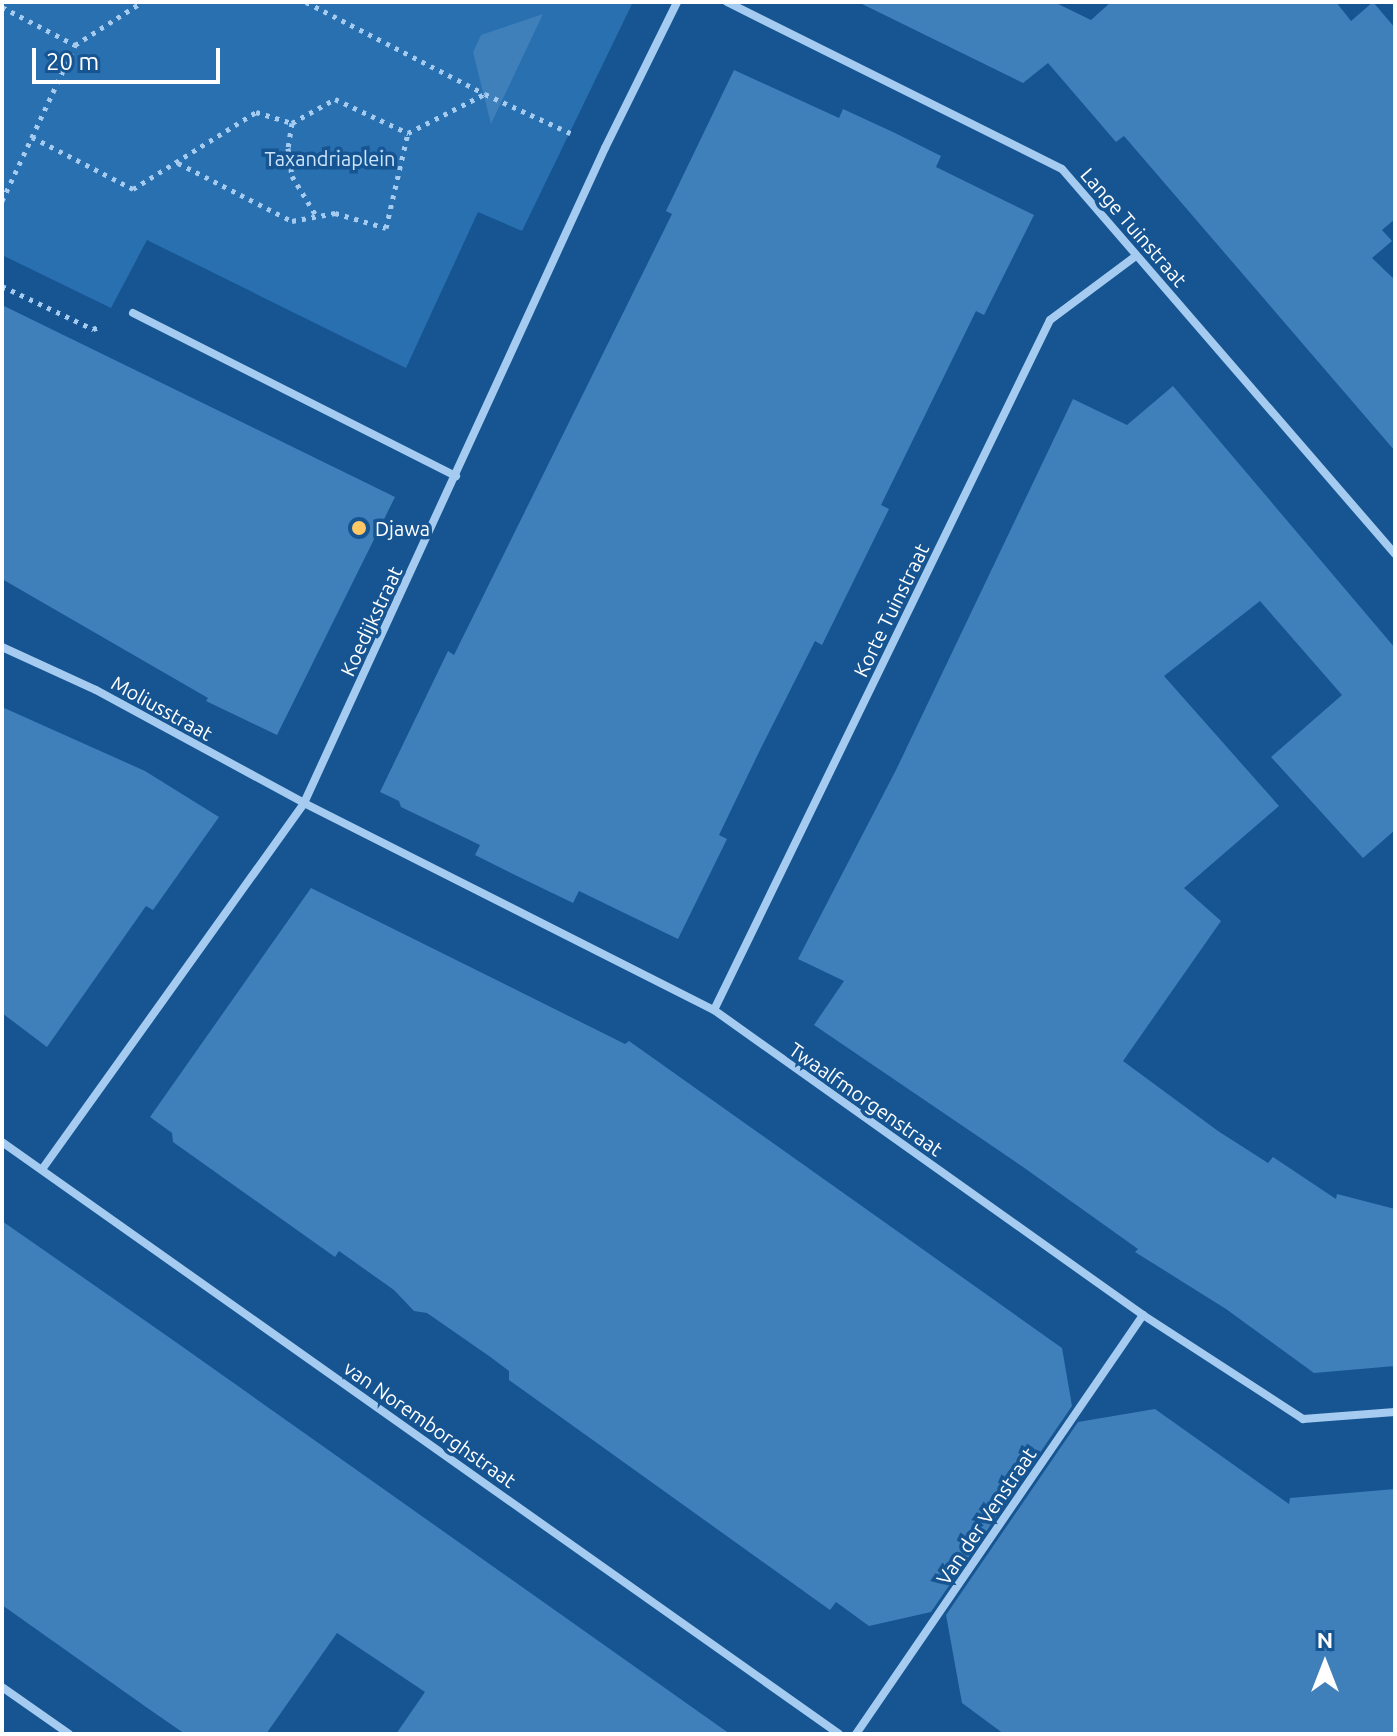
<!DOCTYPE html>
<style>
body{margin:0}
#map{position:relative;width:1397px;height:1736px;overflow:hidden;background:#165592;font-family:Ubuntu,sans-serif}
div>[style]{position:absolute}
.green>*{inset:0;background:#2970b1}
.building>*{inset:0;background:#3f7fba}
.path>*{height:5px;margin-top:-2.5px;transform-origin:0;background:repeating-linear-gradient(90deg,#a5ccf0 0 4px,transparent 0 10px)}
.street>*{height:8px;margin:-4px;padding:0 4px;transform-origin:4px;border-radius:4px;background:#a5ccf0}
.dots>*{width:22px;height:22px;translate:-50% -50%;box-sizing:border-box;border:4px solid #165592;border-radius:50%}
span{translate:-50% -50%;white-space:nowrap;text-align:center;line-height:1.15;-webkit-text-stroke:7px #165592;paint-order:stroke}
.park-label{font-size:20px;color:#cce5fc}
.street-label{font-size:20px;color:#fff}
.poi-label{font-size:20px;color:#fff}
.left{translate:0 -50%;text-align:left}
.frame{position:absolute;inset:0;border:4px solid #fff;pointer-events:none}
.north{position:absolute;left:1285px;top:1624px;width:80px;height:80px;-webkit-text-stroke:6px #165592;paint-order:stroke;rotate:0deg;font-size:22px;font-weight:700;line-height:32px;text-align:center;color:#fff}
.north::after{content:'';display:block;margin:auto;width:28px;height:36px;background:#fff;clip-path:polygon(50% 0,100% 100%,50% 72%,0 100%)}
.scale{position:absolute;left:32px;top:48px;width:188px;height:36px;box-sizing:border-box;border:4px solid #fff;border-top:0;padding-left:10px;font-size:24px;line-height:28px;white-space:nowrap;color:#fff;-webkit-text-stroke:6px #165592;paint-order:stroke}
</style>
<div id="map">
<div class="green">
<i style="clip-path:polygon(2px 2px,633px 2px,522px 231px,478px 212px,406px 368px,147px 240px,111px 308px,2px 255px)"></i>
</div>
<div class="building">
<i style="clip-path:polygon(858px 2px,1054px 2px,1091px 20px,1111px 2px,1336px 2px,1351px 21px,1373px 2px,1395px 28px,1395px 219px,1382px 230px,1392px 241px,1372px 258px,1395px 280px,1395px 451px,1124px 136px,1116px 142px,1048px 63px,1023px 83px)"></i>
<i style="clip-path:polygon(543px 14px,491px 124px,473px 52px,481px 35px)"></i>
<i style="clip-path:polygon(734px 70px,839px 118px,843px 109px,895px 133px,941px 156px,936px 167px,1034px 215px,984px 315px,976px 311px,881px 505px,889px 509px,822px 645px,815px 641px,760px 750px,719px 835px,727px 839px,678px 939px,579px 891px,573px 903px,517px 876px,475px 855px,480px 845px,401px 807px,399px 801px,380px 792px,448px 651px,454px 655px,672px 214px,666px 211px)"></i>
<i style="clip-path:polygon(2px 305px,395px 497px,277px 735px,206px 701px,208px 698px,2px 579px)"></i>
<i style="clip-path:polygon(1173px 386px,1395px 648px,1395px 830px,1363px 858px,1271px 757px,1342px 695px,1260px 601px,1164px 676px,1279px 806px,1184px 888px,1221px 921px,1123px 1061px,1218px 1131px,1268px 1163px,1273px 1157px,1336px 1199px,1337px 1194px,1395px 1209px,1395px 1366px,1314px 1373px,1226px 1309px,1135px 1252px,1138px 1249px,1023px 1167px,814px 1025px,844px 981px,798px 959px,896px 770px,1073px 399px,1127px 425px)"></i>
<i style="clip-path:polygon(2px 707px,145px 771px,219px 817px,153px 910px,146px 906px,47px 1047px,2px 1013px)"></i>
<i style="clip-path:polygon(311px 888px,625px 1044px,629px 1041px,1062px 1348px,1072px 1406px,931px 1612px,869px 1626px,836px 1602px,830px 1610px,509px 1380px,509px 1371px,489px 1356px,427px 1313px,414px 1311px,394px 1290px,339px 1251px,335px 1257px,173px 1142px,172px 1133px,150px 1117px)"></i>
<i style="clip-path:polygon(2px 1221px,170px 1338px,730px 1734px,396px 1734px,425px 1692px,337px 1633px,266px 1734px,185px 1734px,146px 1707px,2px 1605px)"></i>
<i style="clip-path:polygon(1155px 1409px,1289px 1504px,1290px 1498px,1395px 1489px,1395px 1734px,1004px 1734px,962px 1703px,946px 1615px,1078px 1422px)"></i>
</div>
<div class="path">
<i style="left:306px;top:2px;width:201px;rotate:27.2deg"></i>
<i style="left:485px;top:94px;width:94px;rotate:24.6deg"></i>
<i style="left:2px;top:7px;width:82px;rotate:27.5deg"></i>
<i style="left:292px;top:123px;width:25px;rotate:99deg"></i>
<i style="left:288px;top:148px;width:28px;rotate:82deg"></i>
<i style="left:292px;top:176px;width:48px;rotate:58.6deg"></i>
<i style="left:32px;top:137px;width:114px;rotate:27.2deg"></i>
<i style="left:133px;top:189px;width:145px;rotate:-32deg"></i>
<i style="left:256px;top:112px;width:38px;rotate:17deg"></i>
<i style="left:292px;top:123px;width:49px;rotate:-29.2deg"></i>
<i style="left:335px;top:99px;width:81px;rotate:25deg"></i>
<i style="left:408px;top:133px;width:86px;rotate:-26.9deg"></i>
<i style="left:178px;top:163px;width:128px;rotate:27deg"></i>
<i style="left:292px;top:221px;width:44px;rotate:-10.5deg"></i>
<i style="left:335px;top:213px;width:53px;rotate:16.4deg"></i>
<i style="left:386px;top:228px;width:98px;rotate:-77deg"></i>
<i style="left:2px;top:201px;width:172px;rotate:-64.9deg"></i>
<i style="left:75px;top:45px;width:80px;rotate:-32.7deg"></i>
<i style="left:2px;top:286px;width:101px;rotate:25.3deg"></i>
<i style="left:93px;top:329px;width:6px;rotate:-18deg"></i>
</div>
<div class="street">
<i style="left:727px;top:2px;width:374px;rotate:26.5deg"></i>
<i style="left:1062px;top:169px;width:509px;rotate:49.14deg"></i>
<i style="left:133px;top:313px;width:362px;rotate:26.8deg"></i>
<i style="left:2px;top:647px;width:103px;rotate:24.6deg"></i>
<i style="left:96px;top:690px;width:237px;rotate:28.5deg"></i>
<i style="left:304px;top:803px;width:459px;rotate:26.8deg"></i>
<i style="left:714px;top:1010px;width:526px;rotate:35.41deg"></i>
<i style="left:1143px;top:1315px;width:191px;rotate:33deg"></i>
<i style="left:1303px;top:1419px;width:92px;rotate:-4.4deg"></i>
<i style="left:714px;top:1010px;width:767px;rotate:-64.04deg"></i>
<i style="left:1050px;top:320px;width:107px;rotate:-36.7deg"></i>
<i style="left:2px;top:1142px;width:1025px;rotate:35.27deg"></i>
<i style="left:43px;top:1168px;width:449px;rotate:-54.4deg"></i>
<i style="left:304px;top:803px;width:721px;rotate:-65.32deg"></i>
<i style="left:605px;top:148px;width:163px;rotate:-63.7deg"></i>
<i style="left:2px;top:1687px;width:82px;rotate:35deg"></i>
<i style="left:856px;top:1734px;width:508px;rotate:-55.59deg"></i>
</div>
<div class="dots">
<i style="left:359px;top:528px;background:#ffc865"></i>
</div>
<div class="park-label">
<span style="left:330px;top:158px">Taxandriaplein</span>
</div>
<div class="street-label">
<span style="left:1134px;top:227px;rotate:49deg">Lange Tuinstraat</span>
<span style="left:891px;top:610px;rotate:-64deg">Korte Tuinstraat</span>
<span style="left:371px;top:621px;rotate:-65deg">Koedijkstraat</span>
<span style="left:162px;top:708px;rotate:29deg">Moliusstraat</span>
<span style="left:866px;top:1099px;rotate:35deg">Twaalfmorgenstraat</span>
<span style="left:430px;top:1424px;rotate:35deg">van Noremborghstraat</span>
<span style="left:986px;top:1516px;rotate:-56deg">Van der Venstraat</span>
</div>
<div class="poi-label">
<span class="left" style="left:375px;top:528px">Djawa</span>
</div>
<div class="frame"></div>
<div class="north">N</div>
<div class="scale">20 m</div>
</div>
